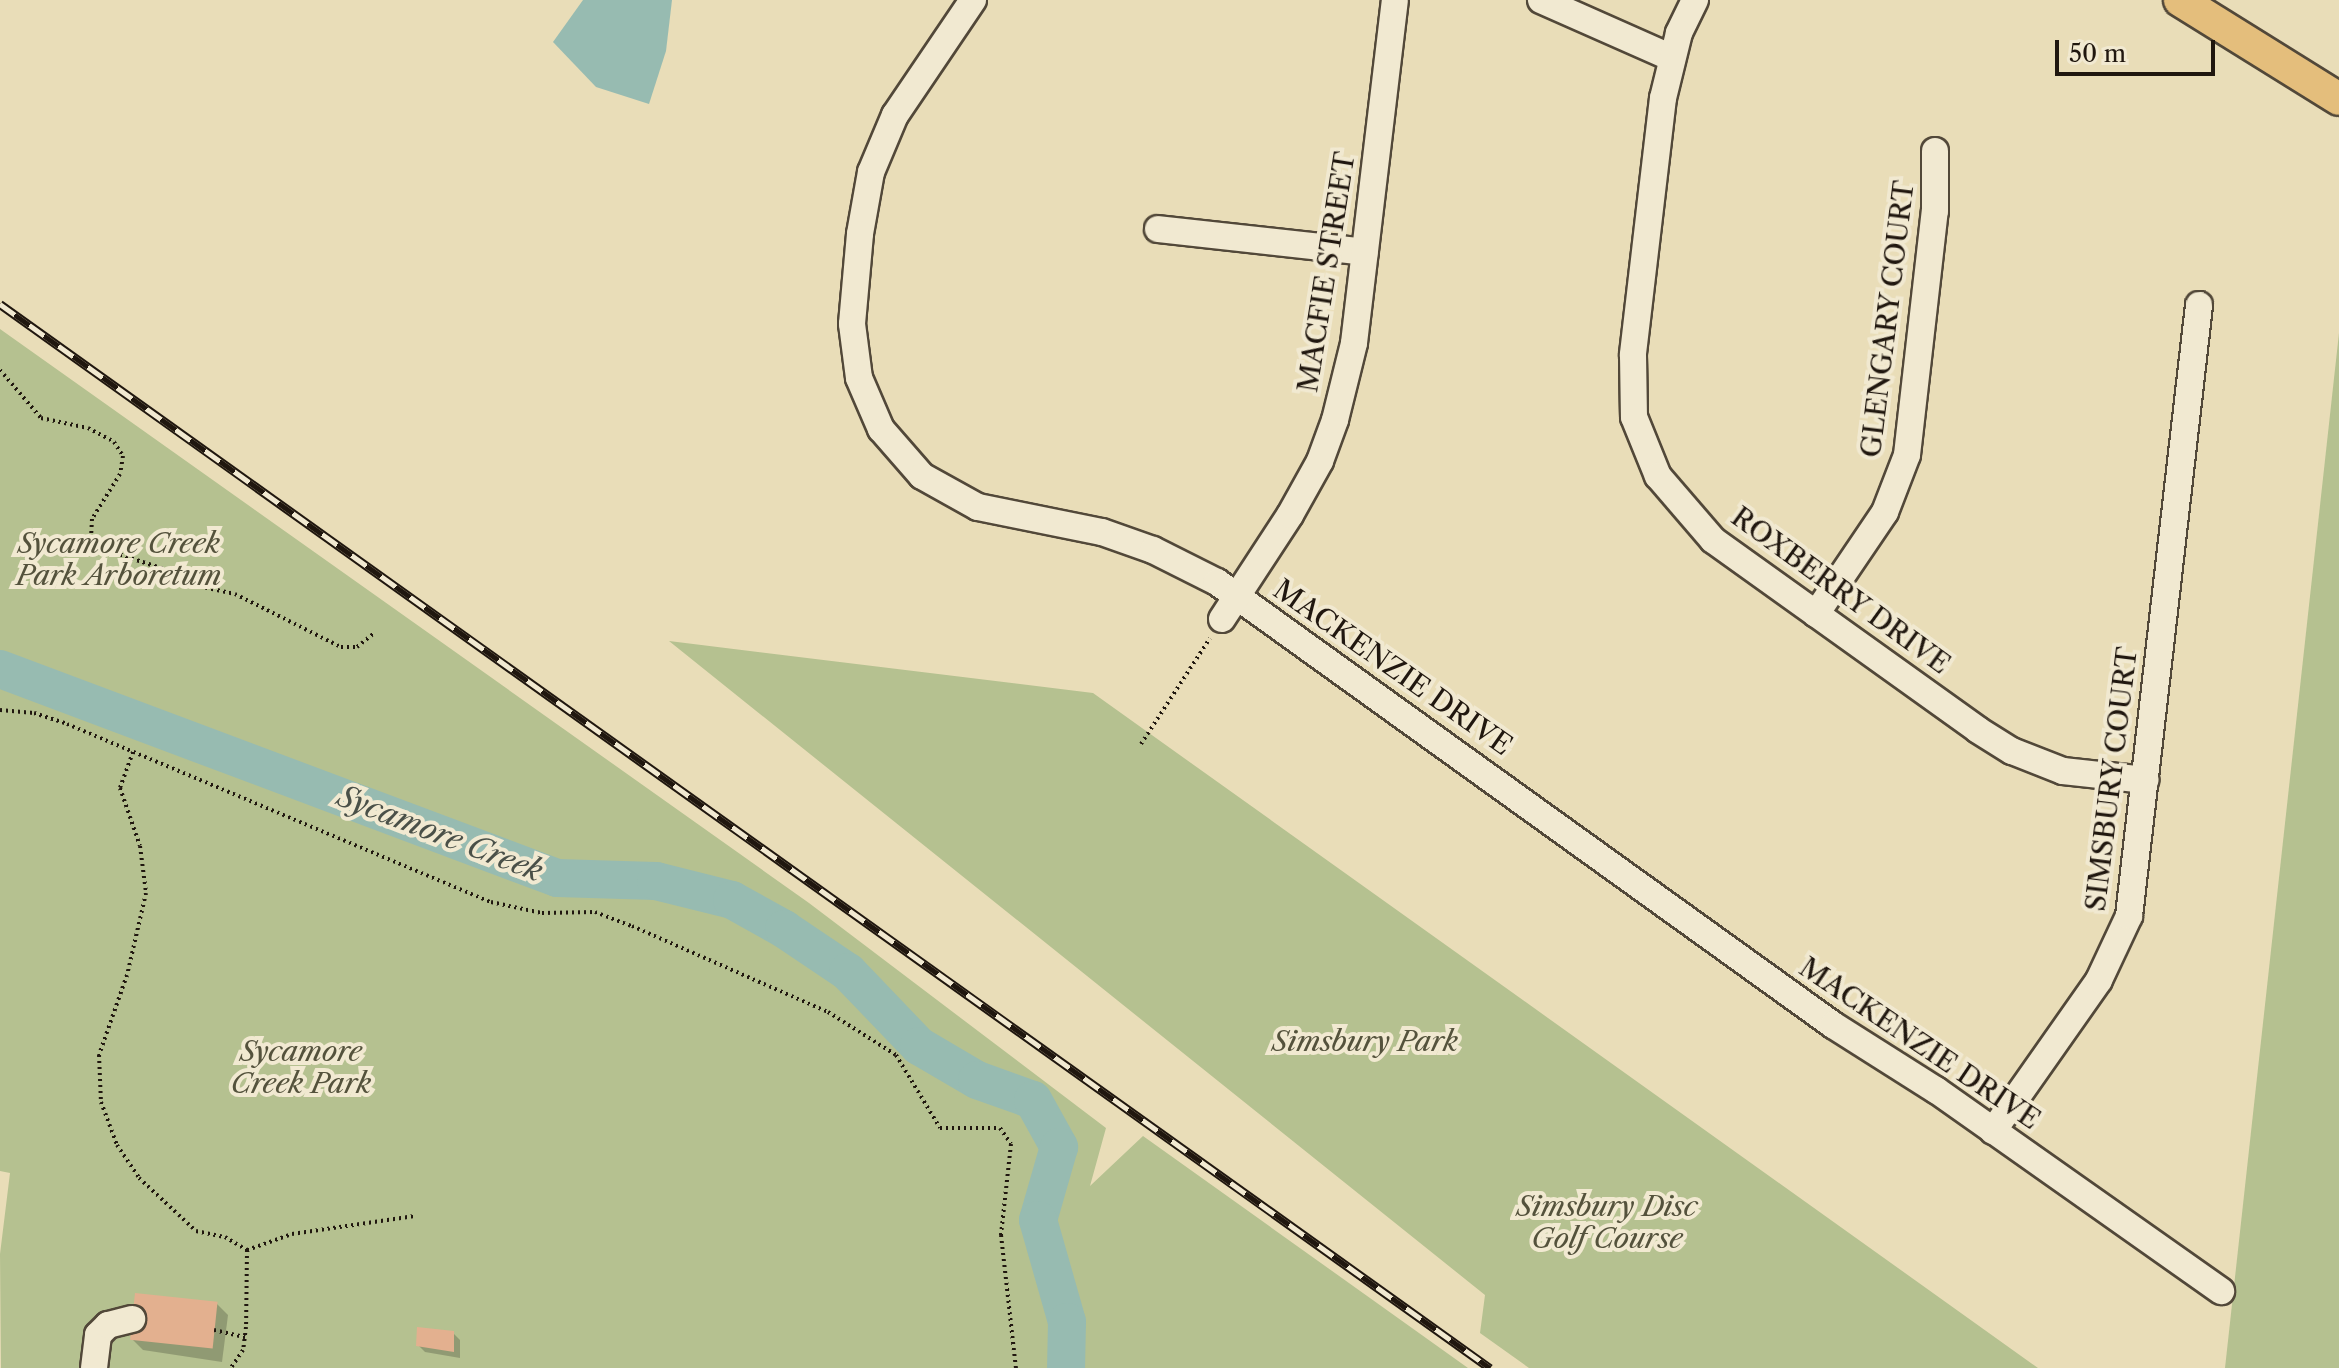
<!DOCTYPE html>
<style>
body{margin:0}
#map{position:relative;width:2339px;height:1368px;overflow:hidden;background:#e9ddb8;font-family:"Libre Caslon Text",serif}
div>[style]{position:absolute}
.green>*{inset:0;background:#b5c190}
.water>*{inset:0;background:#97bbb1}
.shadow>*{inset:0;background:#0003}
.river>*{height:38px;margin:-19px;padding:0 19px;transform-origin:19px;border-radius:19px;background:#97bbb1}
.building>*{inset:0;background:#e3b08f;transform-origin:0 0}
.path>*{height:4px;margin-top:-2px;transform-origin:0;background:repeating-linear-gradient(90deg,#20170f 0 2px,transparent 0 6px)}
.roads{filter:drop-shadow(2px 0 #524839) drop-shadow(-2px 0 #524839) drop-shadow(0 2px #524839) drop-shadow(0 -2px #524839)}
.minor>*{height:26px;margin:-13px;padding:0 13px;transform-origin:13px;border-radius:13px;background:#f1e9d1}
.major>*{height:32px;margin:-16px;padding:0 16px;transform-origin:16px;border-radius:16px;background:#e4be7c}
.rail>*{height:9px;margin-top:-4.5px;transform-origin:0;background:repeating-linear-gradient(90deg,#f1e9d1 0 18px,#20170f 0 36px);box-sizing:border-box;border-block:2px solid #20170f}
span{translate:-50% -50%;white-space:nowrap;text-align:center;line-height:1.15;-webkit-text-stroke:8px #f1e9d1;paint-order:stroke}
.street-label{font-size:28px;color:#20170f}
.park-label{font-size:28px;color:#54523c;font-style:italic}
.water-label{font-size:30px;color:#4a5048;font-style:italic}
.scale{position:absolute;left:2055px;top:40px;width:160px;height:36px;box-sizing:border-box;border:4px solid #20170f;border-top:0;padding-left:10px;font-size:24px;line-height:28px;white-space:nowrap;color:#20170f;-webkit-text-stroke:6px #f1e9d1;paint-order:stroke}
</style>
<div id="map">
<div class="green">
<i style="clip-path:polygon(0 329px,809px 903px,1106px 1128px,1090px 1186px,1143px 1136px,1468px 1368px,1px 1368px,0 1254px,10px 1173px,0 1171px)"></i>
<i style="clip-path:polygon(2339px 333px,2339px 1368px,2225px 1368px)"></i>
<i style="clip-path:polygon(669px 641px,1093px 693px,2038px 1368px,1529px 1368px,1480px 1333px,1485px 1295px)"></i>
</div>
<div class="water">
<i style="clip-path:polygon(583px 0,672px 0,666px 51px,649px 104px,596px 87px,553px 42px)"></i>
</div>
<div class="shadow">
<i style="clip-path:polygon(217px 1304px,228px 1315px,222px 1362px,143px 1350px,132px 1339px)"></i>
<i style="clip-path:polygon(453px 1333px,460px 1340px,460px 1358px,425px 1352px,418px 1345px)"></i>
</div>
<div class="river">
<i style="left:0;top:669px;width:595px;rotate:20.57deg"></i>
<i style="left:557px;top:878px;width:99px;rotate:1.7deg"></i>
<i style="left:656px;top:881px;width:78px;rotate:14deg"></i>
<i style="left:732px;top:900px;width:60px;rotate:29.1deg"></i>
<i style="left:784px;top:929px;width:77px;rotate:33.9deg"></i>
<i style="left:848px;top:972px;width:103px;rotate:46.2deg"></i>
<i style="left:919px;top:1046px;width:67px;rotate:30.4deg"></i>
<i style="left:977px;top:1080px;width:59px;rotate:19.7deg"></i>
<i style="left:1033px;top:1100px;width:54px;rotate:61deg"></i>
<i style="left:1059px;top:1147px;width:76px;rotate:106deg"></i>
<i style="left:1038px;top:1220px;width:106px;rotate:74.1deg"></i>
<i style="left:1067px;top:1322px;width:46px;rotate:91.2deg"></i>
</div>
<div class="building">
<i style="left:135px;top:1293px;width:83px;height:47px;rotate:6deg"></i>
<i style="clip-path:polygon(417px 1327px,454px 1331px,454px 1352px,416px 1346px)"></i>
</div>
<div class="path">
<i style="left:0;top:370px;width:63px;rotate:49.5deg"></i>
<i style="left:41px;top:418px;width:48px;rotate:12deg"></i>
<i style="left:88px;top:428px;width:30px;rotate:28deg"></i>
<i style="left:114px;top:442px;width:17px;rotate:57deg"></i>
<i style="left:123px;top:456px;width:18px;rotate:99deg"></i>
<i style="left:120px;top:474px;width:53px;rotate:121.9deg"></i>
<i style="left:92px;top:519px;width:18px;rotate:93deg"></i>
<i style="left:91px;top:537px;width:17px;rotate:45deg"></i>
<i style="left:103px;top:549px;width:80px;rotate:18.2deg"></i>
<i style="left:179px;top:574px;width:19px;rotate:36deg"></i>
<i style="left:194px;top:585px;width:42px;rotate:12.4deg"></i>
<i style="left:235px;top:594px;width:119px;rotate:26.6deg"></i>
<i style="left:341px;top:647px;width:16px"></i>
<i style="left:357px;top:647px;width:21px;rotate:-39deg"></i>
<i style="left:0;top:710px;width:34px;rotate:5deg"></i>
<i style="left:34px;top:713px;width:35px;rotate:18deg"></i>
<i style="left:67px;top:724px;width:460px;rotate:22.8deg"></i>
<i style="left:491px;top:902px;width:52px;rotate:12.2deg"></i>
<i style="left:542px;top:913px;width:53px;rotate:-1.1deg"></i>
<i style="left:595px;top:912px;width:40px;rotate:21deg"></i>
<i style="left:632px;top:926px;width:214px;rotate:23.7deg"></i>
<i style="left:828px;top:1012px;width:80px;rotate:32.3deg"></i>
<i style="left:896px;top:1055px;width:85px;rotate:58.9deg"></i>
<i style="left:940px;top:1128px;width:60px"></i>
<i style="left:1000px;top:1128px;width:19px;rotate:55deg"></i>
<i style="left:1011px;top:1144px;width:92px;rotate:96.3deg"></i>
<i style="left:1001px;top:1235px;width:134px;rotate:83.6deg"></i>
<i style="left:1141px;top:744px;width:126px;rotate:-56.9deg"></i>
<i style="left:133px;top:752px;width:38px;rotate:110deg"></i>
<i style="left:120px;top:788px;width:61px;rotate:71deg"></i>
<i style="left:140px;top:846px;width:47px;rotate:82.7deg"></i>
<i style="left:146px;top:893px;width:84px;rotate:103deg"></i>
<i style="left:127px;top:975px;width:85px;rotate:109.3deg"></i>
<i style="left:99px;top:1055px;width:47px;rotate:87.6deg"></i>
<i style="left:101px;top:1102px;width:46px;rotate:69.6deg"></i>
<i style="left:117px;top:1145px;width:40px;rotate:56deg"></i>
<i style="left:139px;top:1178px;width:78px;rotate:42.9deg"></i>
<i style="left:196px;top:1231px;width:30px;rotate:12deg"></i>
<i style="left:225px;top:1237px;width:26px;rotate:31deg"></i>
<i style="left:247px;top:1250px;width:77px;rotate:90.7deg"></i>
<i style="left:246px;top:1327px;width:23px;rotate:97deg"></i>
<i style="left:243px;top:1350px;width:22px;rotate:124deg"></i>
<i style="left:247px;top:1250px;width:48px;rotate:-19.6deg"></i>
<i style="left:292px;top:1234px;width:124px;rotate:-8.3deg"></i>
<i style="left:214px;top:1330px;width:32px;rotate:13deg"></i>
</div>
<div class="roads">
<div class="minor">
<i style="left:973px;top:0;width:139px;rotate:124.1deg"></i>
<i style="left:895px;top:115px;width:62px;rotate:112.8deg"></i>
<i style="left:871px;top:172px;width:63px;rotate:100.1deg"></i>
<i style="left:860px;top:234px;width:90px;rotate:95.1deg"></i>
<i style="left:852px;top:324px;width:54px;rotate:82.6deg"></i>
<i style="left:859px;top:378px;width:56px;rotate:66.7deg"></i>
<i style="left:881px;top:429px;width:62px;rotate:48.9deg"></i>
<i style="left:922px;top:476px;width:64px;rotate:29deg"></i>
<i style="left:978px;top:507px;width:126px;rotate:11.4deg"></i>
<i style="left:1102px;top:532px;width:54px;rotate:19.4deg"></i>
<i style="left:1153px;top:550px;width:72px;rotate:26.6deg"></i>
<i style="left:1217px;top:582px;width:759px;rotate:35.72deg"></i>
<i style="left:1833px;top:1025px;width:122px;rotate:32.3deg"></i>
<i style="left:1936px;top:1090px;width:349px;rotate:35.2deg"></i>
<i style="left:1541px;top:0;width:143px;rotate:23.9deg"></i>
<i style="left:1695px;top:0;width:37px;rotate:116deg"></i>
<i style="left:1679px;top:33px;width:67px;rotate:103.8deg"></i>
<i style="left:1663px;top:98px;width:259px;rotate:96.7deg"></i>
<i style="left:1633px;top:355px;width:62px;rotate:89.1deg"></i>
<i style="left:1634px;top:417px;width:64px;rotate:67.9deg"></i>
<i style="left:1658px;top:476px;width:84px;rotate:49.3deg"></i>
<i style="left:1713px;top:540px;width:326px;rotate:35.6deg"></i>
<i style="left:1978px;top:730px;width:40px;rotate:32deg"></i>
<i style="left:2012px;top:751px;width:55px;rotate:21.4deg"></i>
<i style="left:2063px;top:771px;width:83px;rotate:6.2deg"></i>
<i style="left:1158px;top:229px;width:208px;rotate:6.3deg"></i>
<i style="left:1816px;top:614px;width:123px;rotate:-55.9deg"></i>
<i style="left:1885px;top:512px;width:61px;rotate:-68.9deg"></i>
<i style="left:1907px;top:455px;width:246px;rotate:-83.5deg"></i>
<i style="left:1935px;top:211px;width:60px;rotate:-90deg"></i>
<i style="left:1222px;top:619px;width:124px;rotate:-56.8deg"></i>
<i style="left:1290px;top:515px;width:62px;rotate:-60.9deg"></i>
<i style="left:1320px;top:461px;width:44px;rotate:-69.9deg"></i>
<i style="left:1335px;top:420px;width:79px;rotate:-76.1deg"></i>
<i style="left:1354px;top:343px;width:345px;rotate:-83.2deg"></i>
<i style="left:1993px;top:1131px;width:184px;rotate:-54.9deg"></i>
<i style="left:2099px;top:980px;width:71px;rotate:-64.9deg"></i>
<i style="left:2129px;top:916px;width:615px;rotate:-83.46deg"></i>
<i style="left:94px;top:1368px;width:33px;rotate:-83deg"></i>
<i style="left:98px;top:1335px;width:14px;rotate:-45deg"></i>
<i style="left:108px;top:1325px;width:25px;rotate:-14deg"></i>
</div>
<div class="major">
<i style="left:2180px;top:0;width:187px;rotate:31.9deg"></i>
</div>
</div>
<div class="rail">
<i style="left:0;top:304px;width:1831px;rotate:35.53deg"></i>
</div>
<div class="street-label">
<span style="left:1326px;top:272px;rotate:-81deg">MACFIE STREET</span>
<span style="left:1887px;top:319px;rotate:-83deg">GLENGARY COURT</span>
<span style="left:1841px;top:590px;rotate:36deg">ROXBERRY DRIVE</span>
<span style="left:1393px;top:667px;rotate:35deg">MACKENZIE DRIVE</span>
<span style="left:2111px;top:779px;rotate:-83deg">SIMSBURY COURT</span>
<span style="left:1920px;top:1043px;rotate:34deg">MACKENZIE DRIVE</span>
</div>
<div class="park-label">
<span style="left:119px;top:559px">Sycamore Creek<br>Park Arboretum</span>
<span style="left:1365px;top:1041px">Simsbury Park</span>
<span style="left:301px;top:1067px">Sycamore<br>Creek Park</span>
<span style="left:1607px;top:1222px">Simsbury Disc<br>Golf Course</span>
</div>
<div class="water-label">
<span style="left:440px;top:834px;rotate:21deg">Sycamore Creek</span>
</div>
<div class="scale">50 m</div>
</div>
